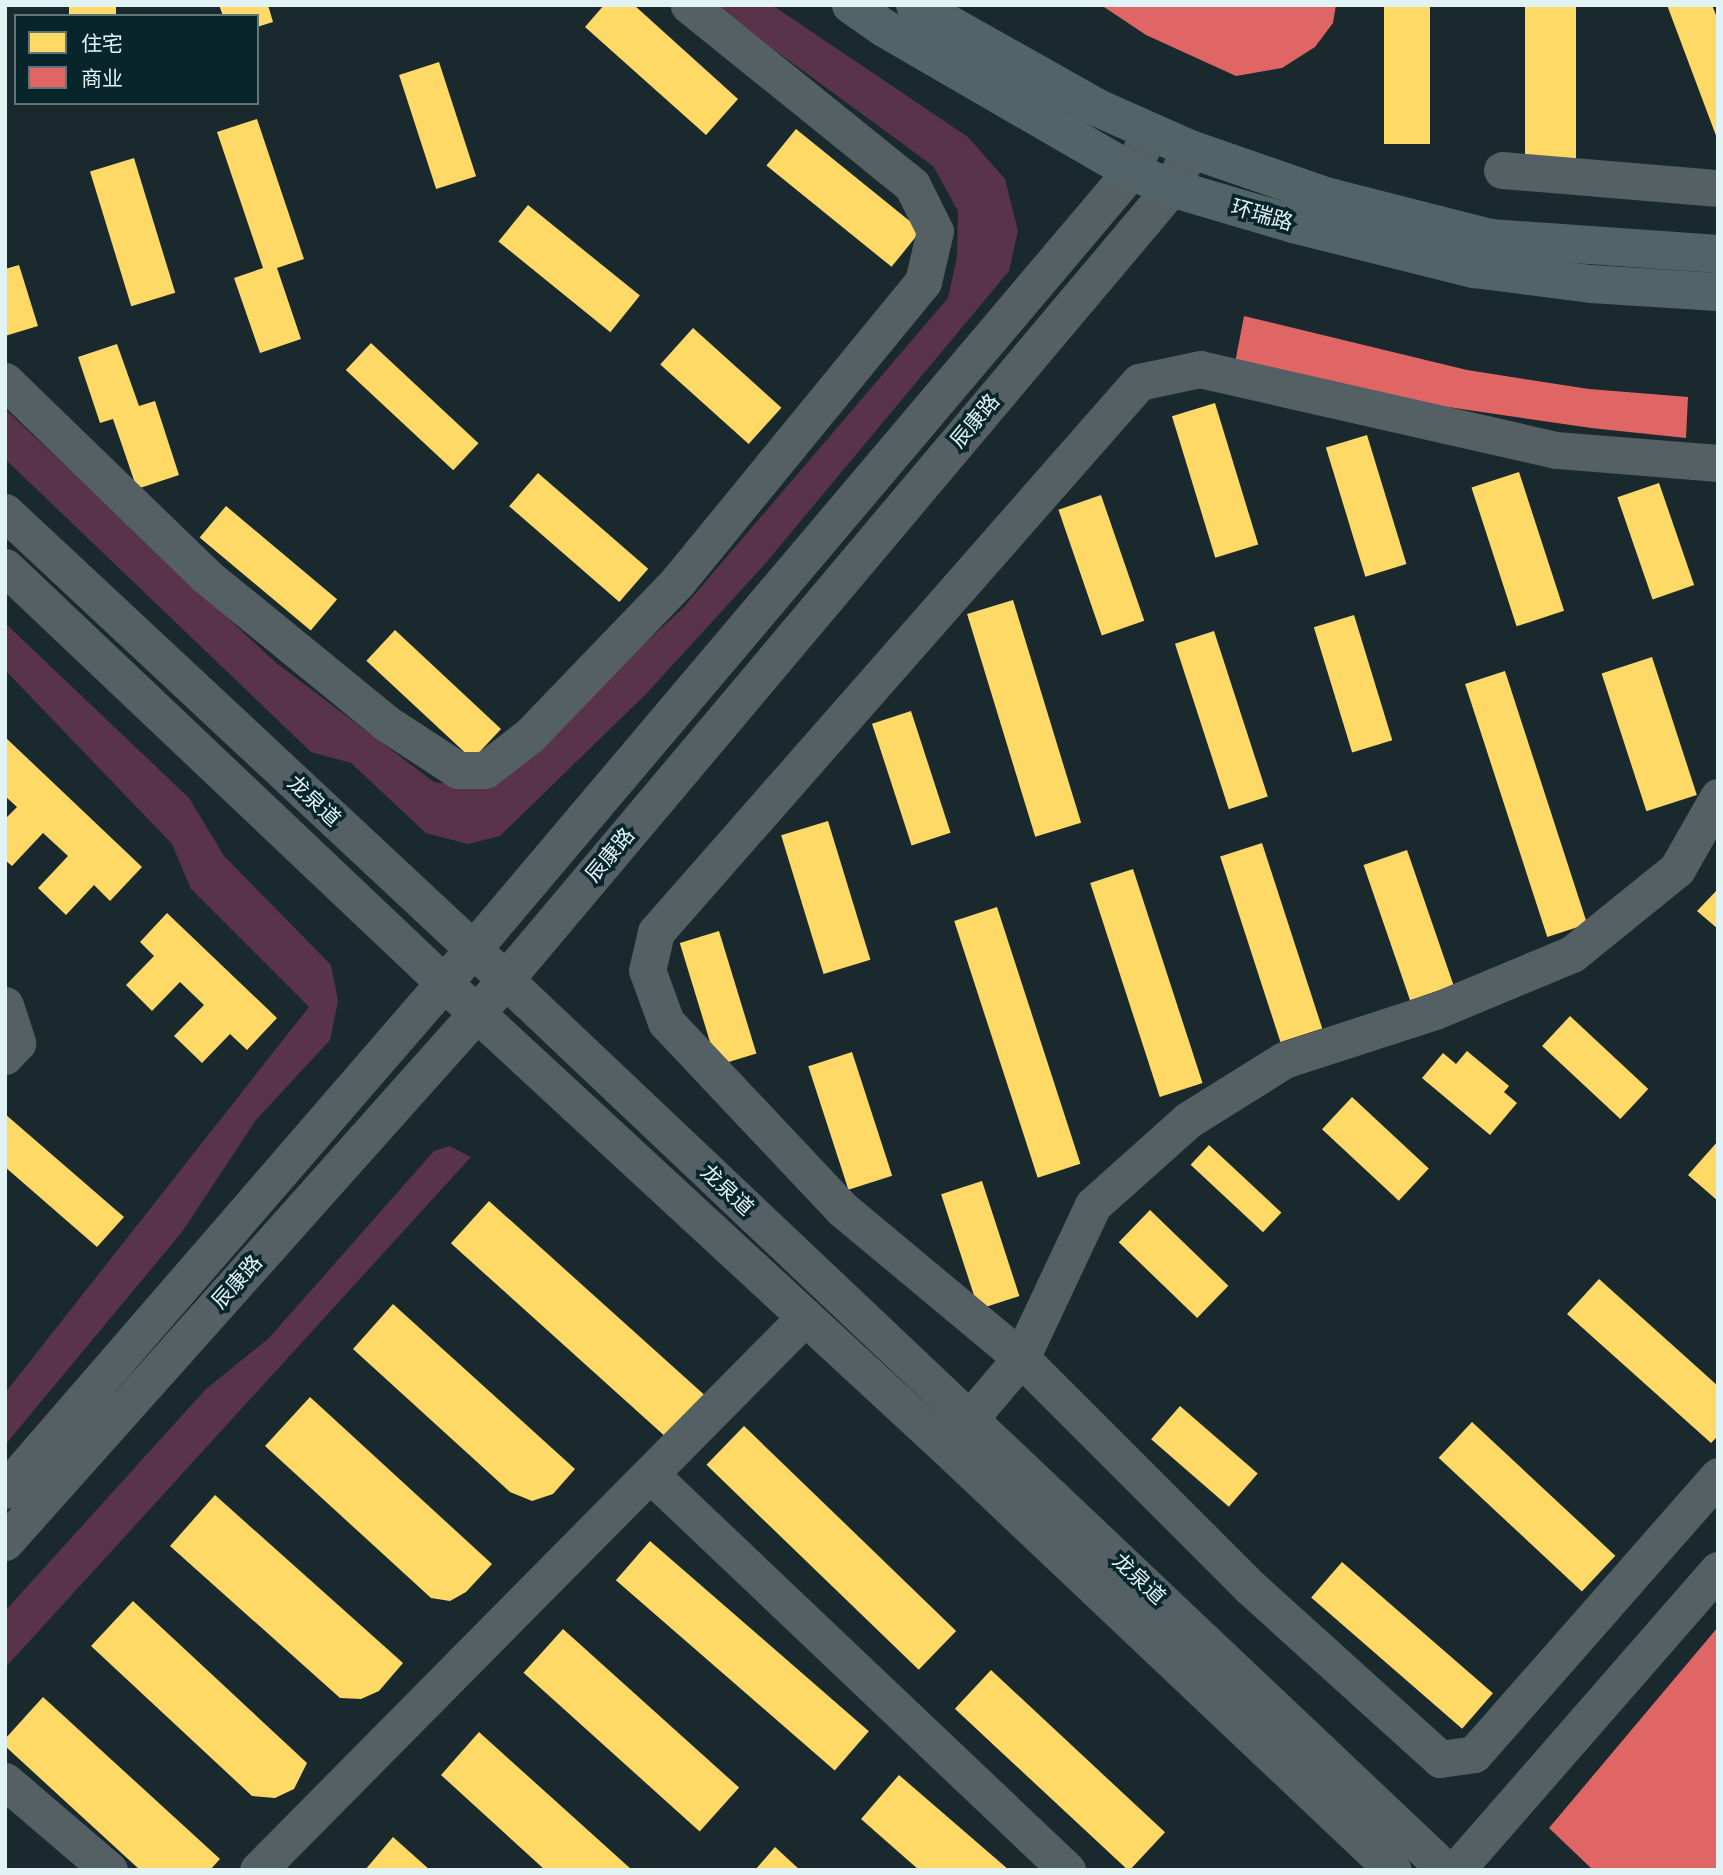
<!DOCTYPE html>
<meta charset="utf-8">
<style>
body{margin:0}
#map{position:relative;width:1723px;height:1875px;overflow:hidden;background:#19292d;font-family:"Nunito Sans","Noto Sans SC",sans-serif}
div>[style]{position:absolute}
.green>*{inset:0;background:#583349}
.homes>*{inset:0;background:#ffd966;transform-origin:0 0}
.shops>*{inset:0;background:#e06666}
.minor>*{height:37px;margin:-18.5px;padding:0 18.5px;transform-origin:18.5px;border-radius:18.5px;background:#546064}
.major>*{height:38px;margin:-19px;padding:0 19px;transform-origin:19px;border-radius:19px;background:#536468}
span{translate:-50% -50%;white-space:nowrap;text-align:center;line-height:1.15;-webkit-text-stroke:7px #07252b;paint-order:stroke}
.street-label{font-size:21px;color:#e2f3f6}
.frame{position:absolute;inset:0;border:7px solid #e2f3f6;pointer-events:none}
.legend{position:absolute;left:14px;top:14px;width:245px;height:91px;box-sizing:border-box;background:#07252b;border:2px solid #5f777c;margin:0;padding:9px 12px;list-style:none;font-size:21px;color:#e2f3f6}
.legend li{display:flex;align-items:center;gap:14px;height:35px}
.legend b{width:35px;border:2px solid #5f777c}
</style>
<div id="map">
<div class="green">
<i style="clip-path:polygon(713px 5px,772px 5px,968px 137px,1005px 179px,1018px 231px,1009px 271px,764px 565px,647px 693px,500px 836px,468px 844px,426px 833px,351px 763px,311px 752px,5px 459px,5px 409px,275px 662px,434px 782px,471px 787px,513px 766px,684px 607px,948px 298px,957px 257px,958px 211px,933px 166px)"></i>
<i style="clip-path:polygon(5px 623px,189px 798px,224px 856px,331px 965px,338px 1001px,330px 1040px,256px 1120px,182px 1232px,5px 1445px,5px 1393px,309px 1007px,191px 889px,172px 844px,5px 670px)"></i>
<i style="clip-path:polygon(449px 1146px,471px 1157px,5px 1668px,5px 1611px,206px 1389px,269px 1338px,434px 1151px)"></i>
</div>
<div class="homes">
<i style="left:69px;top:5px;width:47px;height:11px"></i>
<i style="clip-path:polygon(219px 5px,268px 5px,273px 22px,257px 27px,257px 16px,223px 16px)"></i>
<i style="clip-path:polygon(604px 5px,634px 5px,738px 99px,706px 135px,585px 27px)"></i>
<i style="left:1384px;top:5px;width:46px;height:139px"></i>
<i style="left:1525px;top:5px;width:51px;height:167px"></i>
<i style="clip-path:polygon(1667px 5px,1712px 5px,1718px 20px,1718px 141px)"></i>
<i style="left:439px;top:62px;width:120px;height:42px;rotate:72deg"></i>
<i style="clip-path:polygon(257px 119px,304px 259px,277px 268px,301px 339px,260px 353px,234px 278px,263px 268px,217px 132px)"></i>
<i style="left:796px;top:129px;width:161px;height:47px;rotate:39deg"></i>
<i style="left:134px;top:158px;width:141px;height:46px;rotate:73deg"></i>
<i style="left:528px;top:205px;width:144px;height:47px;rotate:39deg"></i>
<i style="clip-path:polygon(19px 265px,38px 326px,5px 336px,5px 269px)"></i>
<i style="left:693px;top:328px;width:119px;height:49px;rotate:42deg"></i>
<i style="left:371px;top:343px;width:147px;height:37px;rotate:43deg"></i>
<i style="clip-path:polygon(117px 344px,139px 406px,155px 401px,179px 475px,137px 489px,113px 419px,100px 423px,78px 357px)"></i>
<i style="left:1215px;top:403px;width:148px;height:45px;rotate:73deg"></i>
<i style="left:1367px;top:435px;width:135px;height:43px;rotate:73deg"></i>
<i style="left:1519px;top:472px;width:146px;height:50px;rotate:72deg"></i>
<i style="left:538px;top:473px;width:146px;height:44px;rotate:41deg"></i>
<i style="left:1659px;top:483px;width:108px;height:44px;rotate:71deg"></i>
<i style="left:1101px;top:495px;width:133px;height:45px;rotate:71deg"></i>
<i style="left:226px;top:506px;width:145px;height:41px;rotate:40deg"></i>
<i style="left:1013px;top:600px;width:233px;height:48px;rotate:73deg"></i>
<i style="left:1354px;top:615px;width:131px;height:42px;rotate:73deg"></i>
<i style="left:395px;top:630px;width:145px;height:42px;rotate:43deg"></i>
<i style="left:1214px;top:631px;width:174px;height:41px;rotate:72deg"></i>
<i style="left:1652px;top:657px;width:145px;height:53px;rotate:72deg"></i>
<i style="left:1505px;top:671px;width:266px;height:42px;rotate:72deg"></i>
<i style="left:911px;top:711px;width:128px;height:41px;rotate:72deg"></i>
<i style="clip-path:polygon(5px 737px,142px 867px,110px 901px,94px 885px,66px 915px,38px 888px,68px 856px,43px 833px,12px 866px,5px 860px,5px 819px,17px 807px,5px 796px)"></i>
<i style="left:828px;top:821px;width:145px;height:49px;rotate:73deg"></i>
<i style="left:1262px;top:843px;width:195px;height:44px;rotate:72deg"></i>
<i style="left:1407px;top:850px;width:143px;height:46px;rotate:71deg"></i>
<i style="left:1133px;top:869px;width:225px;height:45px;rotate:72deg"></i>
<i style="clip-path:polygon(1718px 889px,1718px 929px,1697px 911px)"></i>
<i style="left:997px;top:907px;width:270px;height:45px;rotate:72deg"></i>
<i style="clip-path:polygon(167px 913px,277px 1018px,247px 1050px,230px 1034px,202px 1063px,174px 1036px,204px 1005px,180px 982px,152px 1011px,126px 985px,154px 956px,140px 942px)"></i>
<i style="left:719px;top:931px;width:128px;height:41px;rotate:73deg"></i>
<i style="left:1570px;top:1016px;width:107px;height:41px;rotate:43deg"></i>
<i style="clip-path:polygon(1467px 1051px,1509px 1086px,1504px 1092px,1517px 1103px,1490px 1135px,1422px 1078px,1443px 1053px,1456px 1064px)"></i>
<i style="left:852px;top:1052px;width:130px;height:46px;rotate:72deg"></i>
<i style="left:1352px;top:1097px;width:105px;height:44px;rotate:43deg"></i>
<i style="clip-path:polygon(5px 1114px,124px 1217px,97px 1247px,5px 1167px)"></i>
<i style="clip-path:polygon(1718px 1141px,1718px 1201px,1688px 1175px)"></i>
<i style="left:1209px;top:1145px;width:99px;height:27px;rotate:43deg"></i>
<i style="left:982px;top:1181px;width:121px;height:43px;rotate:72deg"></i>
<i style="left:489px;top:1201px;width:296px;height:57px;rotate:42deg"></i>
<i style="left:1150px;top:1210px;width:109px;height:45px;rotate:44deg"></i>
<i style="clip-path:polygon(1599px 1279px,1718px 1386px,1718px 1436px,1711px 1443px,1567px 1314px)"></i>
<i style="clip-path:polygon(393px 1304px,575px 1469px,553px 1494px,532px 1501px,510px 1492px,353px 1349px)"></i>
<i style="clip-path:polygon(310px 1397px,492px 1564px,466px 1592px,450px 1601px,431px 1598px,265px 1446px)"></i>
<i style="left:1180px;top:1406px;width:103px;height:44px;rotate:41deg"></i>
<i style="left:1472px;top:1422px;width:196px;height:49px;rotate:43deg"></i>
<i style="left:744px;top:1426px;width:295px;height:54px;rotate:44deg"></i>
<i style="clip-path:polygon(215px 1495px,403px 1663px,379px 1691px,361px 1699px,340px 1698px,170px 1546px)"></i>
<i style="left:650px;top:1541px;width:290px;height:52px;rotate:41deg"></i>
<i style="left:1342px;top:1562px;width:200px;height:47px;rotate:41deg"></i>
<i style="clip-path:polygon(133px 1601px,307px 1763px,294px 1789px,275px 1798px,252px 1796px,91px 1646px)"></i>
<i style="left:563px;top:1629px;width:237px;height:59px;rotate:42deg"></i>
<i style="left:991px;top:1670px;width:238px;height:53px;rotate:43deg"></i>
<i style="clip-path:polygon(43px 1697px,220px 1859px,210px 1870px,140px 1870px,5px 1746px,5px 1739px)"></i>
<i style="clip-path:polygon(479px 1732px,632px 1870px,545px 1870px,441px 1775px)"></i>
<i style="clip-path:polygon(899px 1775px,1009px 1870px,919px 1870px,861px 1819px)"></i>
<i style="clip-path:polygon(393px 1837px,430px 1870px,365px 1870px)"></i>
<i style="clip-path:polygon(775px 1847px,800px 1870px,755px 1870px)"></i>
</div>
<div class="shops">
<i style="clip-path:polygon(1101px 5px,1336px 5px,1333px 23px,1315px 47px,1282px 68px,1236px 76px,1146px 35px)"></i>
<i style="clip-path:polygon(1244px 316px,1467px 370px,1589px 389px,1688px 397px,1686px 438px,1591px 428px,1319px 388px,1234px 368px)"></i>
<i style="clip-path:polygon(1718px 1627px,1718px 1870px,1593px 1870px,1549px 1828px)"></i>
</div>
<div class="minor">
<i style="left:1502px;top:170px;width:217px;rotate:4.8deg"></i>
<i style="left:5px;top:381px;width:280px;rotate:44.1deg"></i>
<i style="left:206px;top:576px;width:232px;rotate:39.2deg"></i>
<i style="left:386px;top:723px;width:86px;rotate:33.1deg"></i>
<i style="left:458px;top:770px;width:27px"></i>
<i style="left:485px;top:770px;width:57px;rotate:-37.9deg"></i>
<i style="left:530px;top:735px;width:214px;rotate:-46.1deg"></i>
<i style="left:678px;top:581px;width:387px;rotate:-50.7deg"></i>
<i style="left:923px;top:282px;width:52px;rotate:-76.8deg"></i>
<i style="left:935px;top:231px;width:51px;rotate:-116.6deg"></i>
<i style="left:912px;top:185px;width:287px;rotate:-141.1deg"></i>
<i style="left:1718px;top:463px;width:163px;rotate:-175.4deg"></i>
<i style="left:1556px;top:450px;width:365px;rotate:-167.2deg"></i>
<i style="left:1200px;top:369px;width:62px;rotate:168deg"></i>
<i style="left:1139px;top:382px;width:732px;rotate:131.29deg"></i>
<i style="left:656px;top:932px;width:39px;rotate:103deg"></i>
<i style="left:647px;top:970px;width:55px;rotate:69.9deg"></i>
<i style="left:666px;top:1022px;width:255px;rotate:46.7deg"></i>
<i style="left:841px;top:1208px;width:234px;rotate:39.8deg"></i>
<i style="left:1021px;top:1358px;width:325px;rotate:45deg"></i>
<i style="left:1251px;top:1588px;width:255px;rotate:42.1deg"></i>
<i style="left:1440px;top:1759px;width:34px;rotate:-8deg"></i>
<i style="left:1474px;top:1754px;width:370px;rotate:-48.7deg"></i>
<i style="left:5px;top:512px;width:640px;rotate:43.04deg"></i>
<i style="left:473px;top:949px;width:1340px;rotate:43.43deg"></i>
<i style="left:5px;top:567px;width:605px;rotate:43.46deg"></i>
<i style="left:444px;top:983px;width:684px;rotate:42.75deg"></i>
<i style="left:946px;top:1447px;width:615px;rotate:43.42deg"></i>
<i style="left:5px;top:1005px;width:40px;rotate:72deg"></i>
<i style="left:17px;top:1043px;width:18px;rotate:133deg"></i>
<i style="left:954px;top:1437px;width:104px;rotate:-49.7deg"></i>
<i style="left:1021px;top:1358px;width:169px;rotate:-64.8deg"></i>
<i style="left:1093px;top:1205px;width:127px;rotate:-41.8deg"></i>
<i style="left:1188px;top:1120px;width:113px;rotate:-32deg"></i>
<i style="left:1284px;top:1060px;width:159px;rotate:-18deg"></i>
<i style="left:1435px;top:1011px;width:148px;rotate:-22.6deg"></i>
<i style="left:1572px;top:954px;width:135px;rotate:-39deg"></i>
<i style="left:1677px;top:869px;width:83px;rotate:-60.3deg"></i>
<i style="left:651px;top:1475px;width:574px;rotate:43.52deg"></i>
<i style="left:5px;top:1490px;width:715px;rotate:-49.14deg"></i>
<i style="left:473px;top:949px;width:1019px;rotate:-49.78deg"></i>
<i style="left:1131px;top:171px;width:44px;rotate:-64.6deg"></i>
<i style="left:5px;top:1542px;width:709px;rotate:-48.26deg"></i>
<i style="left:477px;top:1013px;width:1078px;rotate:-49.93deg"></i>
<i style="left:1171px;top:188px;width:43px;rotate:-64deg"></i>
<i style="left:5px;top:1781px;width:137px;rotate:40.6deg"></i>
<i style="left:258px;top:1870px;width:778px;rotate:-45.31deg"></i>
<i style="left:1456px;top:1870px;width:398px;rotate:-48.9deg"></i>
</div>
<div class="major">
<i style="left:851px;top:5px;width:40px;rotate:34.9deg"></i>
<i style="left:884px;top:28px;width:285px;rotate:30.1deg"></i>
<i style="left:1131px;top:171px;width:43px;rotate:23deg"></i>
<i style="left:1171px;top:188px;width:127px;rotate:16.4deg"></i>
<i style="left:1293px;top:224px;width:187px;rotate:14deg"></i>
<i style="left:1474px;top:269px;width:118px;rotate:7.3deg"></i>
<i style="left:1591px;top:284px;width:127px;rotate:3.6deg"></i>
<i style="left:915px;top:5px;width:210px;rotate:29.4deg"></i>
<i style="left:1098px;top:108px;width:101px;rotate:24deg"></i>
<i style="left:1190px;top:149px;width:147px;rotate:19.1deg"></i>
<i style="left:1329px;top:197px;width:166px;rotate:14.3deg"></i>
<i style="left:1490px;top:238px;width:229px;rotate:4deg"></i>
</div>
<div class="street-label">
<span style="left:1262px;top:215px;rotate:16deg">环瑞路</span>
<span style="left:975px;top:421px;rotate:-50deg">辰康路</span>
<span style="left:314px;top:801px;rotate:43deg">龙泉道</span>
<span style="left:610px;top:855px;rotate:-50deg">辰康路</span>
<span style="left:727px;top:1190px;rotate:43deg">龙泉道</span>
<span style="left:237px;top:1282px;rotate:-48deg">辰康路</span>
<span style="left:1139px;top:1579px;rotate:43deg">龙泉道</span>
</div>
<div class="frame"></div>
<ul class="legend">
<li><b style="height:19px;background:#ffd966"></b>住宅</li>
<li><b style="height:19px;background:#e06666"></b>商业</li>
</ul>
</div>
